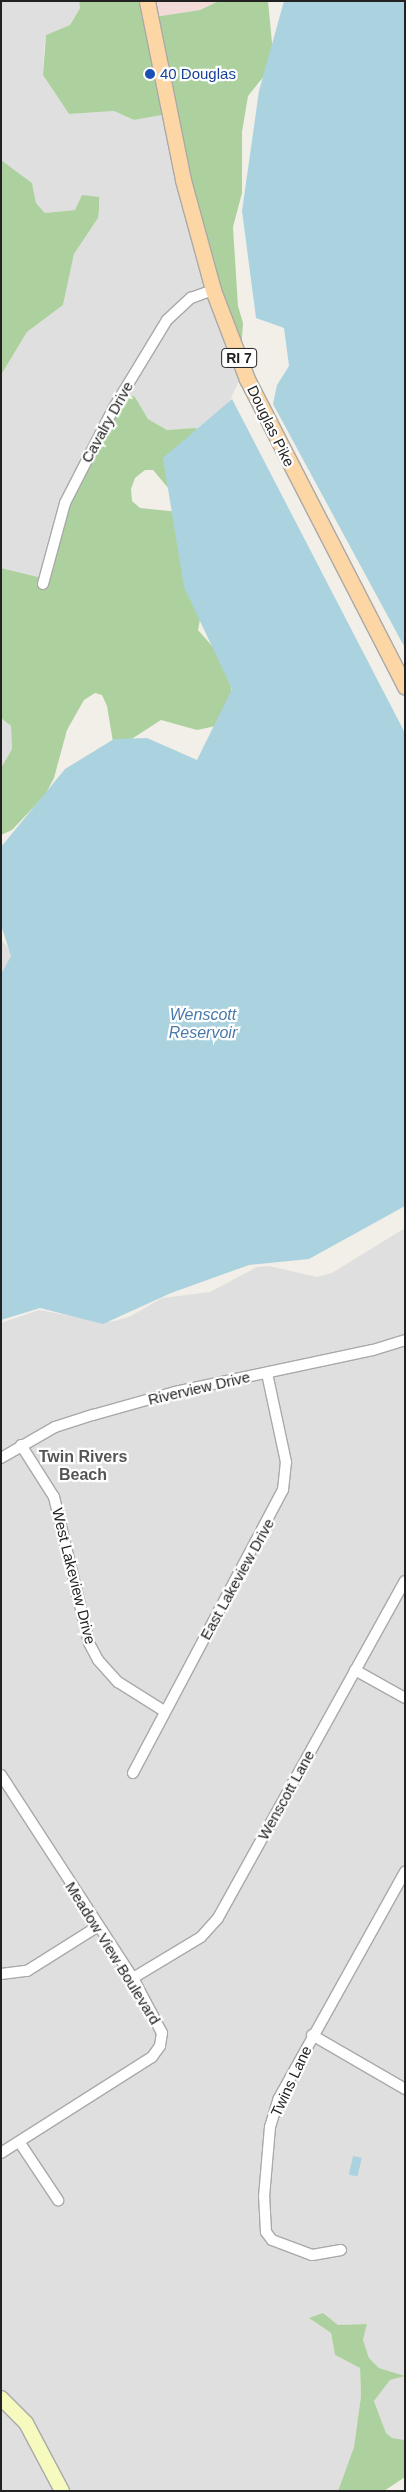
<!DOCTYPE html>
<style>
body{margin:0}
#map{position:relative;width:406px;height:2492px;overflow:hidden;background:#f2efe9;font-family:Helvetica,sans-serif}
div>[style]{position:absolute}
.residential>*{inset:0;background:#e0dfdf}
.commercial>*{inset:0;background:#f2dad9}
.forest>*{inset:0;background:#add19e}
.water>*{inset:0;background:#aad3df;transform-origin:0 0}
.roads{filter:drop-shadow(1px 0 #a9a9a9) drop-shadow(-1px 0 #a9a9a9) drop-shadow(0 1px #a9a9a9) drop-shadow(0 -1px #a9a9a9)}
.street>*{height:10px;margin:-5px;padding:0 5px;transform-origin:5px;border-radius:5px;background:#fff}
.secondary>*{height:14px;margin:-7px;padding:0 7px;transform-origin:7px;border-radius:7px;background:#f7fabf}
.primary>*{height:15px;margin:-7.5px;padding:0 7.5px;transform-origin:7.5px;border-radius:7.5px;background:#fcd6a4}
.dots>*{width:14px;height:14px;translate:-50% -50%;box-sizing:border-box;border:2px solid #fff;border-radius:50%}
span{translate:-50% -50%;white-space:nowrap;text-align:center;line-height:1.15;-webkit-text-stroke:4.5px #fff;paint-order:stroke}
.shield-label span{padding:1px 4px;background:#fff;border:1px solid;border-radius:4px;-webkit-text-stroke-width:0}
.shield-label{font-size:14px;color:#222;font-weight:700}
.transit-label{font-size:15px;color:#164399}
.left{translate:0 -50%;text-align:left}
.street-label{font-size:15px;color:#222}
.water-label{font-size:16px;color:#4a7aab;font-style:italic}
.neighbourhood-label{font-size:16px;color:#555;font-weight:700}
.frame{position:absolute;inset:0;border:2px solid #222;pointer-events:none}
</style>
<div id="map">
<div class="residential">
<i style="clip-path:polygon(1px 1px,79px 1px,80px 8px,70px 25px,46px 35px,44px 50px,43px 75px,69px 114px,114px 111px,134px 120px,162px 115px,241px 377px,228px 404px,207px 431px,194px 428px,167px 430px,148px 419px,135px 397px,42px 578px,1px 568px,1px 375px,27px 332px,63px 305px,74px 254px,98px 218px,82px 195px,76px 210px,45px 213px,36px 203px,32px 183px,1px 160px)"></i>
<i style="clip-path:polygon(1px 718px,11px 726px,12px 749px,1px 768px)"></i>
<i style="clip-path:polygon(1px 940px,18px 958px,1px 979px)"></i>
<i style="clip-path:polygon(405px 1228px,405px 2440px,392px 2438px,386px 2433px,374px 2401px,390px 2380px,404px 2376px,379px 2368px,369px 2358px,363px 2340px,367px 2324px,338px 2325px,310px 2319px,331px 2333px,335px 2355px,360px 2368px,361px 2396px,354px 2447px,338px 2491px,1px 2491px,1px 1323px,39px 1310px,105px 1322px,115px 1321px,131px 1316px,162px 1298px,210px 1292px,257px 1267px,269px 1266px,317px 1277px,332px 1273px)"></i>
</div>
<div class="commercial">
<i style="clip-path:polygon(143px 1px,219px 1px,200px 10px,161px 16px,150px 15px)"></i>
</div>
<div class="forest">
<i style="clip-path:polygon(79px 1px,143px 1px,150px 15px,161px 16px,200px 10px,219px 1px,268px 1px,273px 53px,264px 76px,248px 96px,242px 132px,242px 193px,233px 227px,238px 306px,243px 323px,240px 367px,162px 115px,134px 120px,114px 111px,69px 114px,43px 75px,46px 35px,70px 25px,80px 8px)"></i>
<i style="clip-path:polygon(1px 160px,32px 183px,36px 203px,45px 213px,75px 210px,82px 195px,99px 197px,99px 209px,98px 218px,74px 254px,63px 305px,27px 332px,1px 375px)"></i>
<i style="clip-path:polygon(120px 391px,135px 397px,148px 419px,167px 430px,194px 428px,207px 430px,169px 489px,153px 470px,145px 470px,135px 478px,131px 489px,132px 501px,140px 508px,189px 513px,201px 614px,198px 630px,220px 655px,231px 683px,232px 696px,216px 726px,197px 730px,161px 720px,130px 740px,113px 742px,107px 706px,102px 695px,95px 693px,84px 700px,67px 730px,54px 778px,45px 795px,12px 830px,1px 835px,1px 768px,12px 749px,11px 726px,1px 718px,1px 568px,42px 578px,52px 527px,62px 500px)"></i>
<i style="clip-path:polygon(323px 2313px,338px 2325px,367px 2324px,363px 2340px,369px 2358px,379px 2368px,405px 2376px,390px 2380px,374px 2401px,386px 2433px,392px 2438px,405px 2440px,405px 2477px,384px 2491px,338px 2491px,354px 2447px,361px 2396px,360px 2368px,335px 2355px,331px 2333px,309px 2318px)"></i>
</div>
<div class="water">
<i style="clip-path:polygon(284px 1px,405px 1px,405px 648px,273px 404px,277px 385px,289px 366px,284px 328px,256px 318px,242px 211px,259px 91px)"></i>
<i style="clip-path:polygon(232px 399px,405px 733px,405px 1206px,309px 1259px,249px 1265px,171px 1293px,103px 1324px,40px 1308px,1px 1320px,1px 974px,11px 956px,1px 925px,1px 847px,65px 769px,114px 739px,147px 738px,197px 760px,232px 689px,184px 587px,163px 458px)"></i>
<i style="left:353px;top:2156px;width:9px;height:19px;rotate:13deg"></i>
</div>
<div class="roads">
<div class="street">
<i style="left:43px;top:584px;width:84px;rotate:-74.8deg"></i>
<i style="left:65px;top:503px;width:106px;rotate:-62.9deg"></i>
<i style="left:113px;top:409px;width:104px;rotate:-58.8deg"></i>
<i style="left:167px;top:320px;width:33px;rotate:-43deg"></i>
<i style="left:191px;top:298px;width:23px;rotate:-20deg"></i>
<i style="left:21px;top:1445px;width:62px;rotate:57.6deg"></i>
<i style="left:54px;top:1497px;width:150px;rotate:76.5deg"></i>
<i style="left:89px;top:1643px;width:19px;rotate:62deg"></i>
<i style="left:98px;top:1660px;width:30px;rotate:48deg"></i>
<i style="left:118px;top:1682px;width:54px;rotate:32.2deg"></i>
<i style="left:1px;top:1458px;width:62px;rotate:-29.9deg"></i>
<i style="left:55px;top:1427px;width:40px;rotate:-18deg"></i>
<i style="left:93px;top:1415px;width:85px;rotate:-15.7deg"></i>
<i style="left:175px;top:1392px;width:202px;rotate:-12deg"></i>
<i style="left:373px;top:1350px;width:34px;rotate:-17deg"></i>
<i style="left:355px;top:1670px;width:57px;rotate:29.2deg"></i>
<i style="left:133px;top:1773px;width:320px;rotate:-62.1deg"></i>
<i style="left:283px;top:1490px;width:28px;rotate:-84deg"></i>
<i style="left:286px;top:1462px;width:91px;rotate:-102.1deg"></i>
<i style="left:1px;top:1775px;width:242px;rotate:57deg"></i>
<i style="left:133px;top:1978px;width:62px;rotate:62.2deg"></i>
<i style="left:162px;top:2033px;width:13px;rotate:99deg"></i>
<i style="left:160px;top:2046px;width:14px;rotate:126deg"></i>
<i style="left:152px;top:2057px;width:179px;rotate:147.6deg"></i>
<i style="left:1px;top:1974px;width:26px;rotate:-7deg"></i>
<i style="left:27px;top:1971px;width:83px;rotate:-32.2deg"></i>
<i style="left:133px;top:1978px;width:79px;rotate:-31.1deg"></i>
<i style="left:201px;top:1937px;width:25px;rotate:-48deg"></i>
<i style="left:218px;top:1918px;width:385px;rotate:-61deg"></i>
<i style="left:312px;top:2035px;width:108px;rotate:30.1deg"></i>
<i style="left:20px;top:2143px;width:69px;rotate:56.3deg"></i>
<i style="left:341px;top:2250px;width:29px;rotate:170deg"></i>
<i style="left:312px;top:2255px;width:43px;rotate:-159.4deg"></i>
<i style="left:272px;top:2240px;width:10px;rotate:-127deg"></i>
<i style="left:266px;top:2232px;width:35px;rotate:-93deg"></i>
<i style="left:264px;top:2197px;width:70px;rotate:-85.1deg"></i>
<i style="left:270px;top:2127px;width:30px;rotate:-73deg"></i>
<i style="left:279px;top:2098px;width:259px;rotate:-60.9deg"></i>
</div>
<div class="secondary">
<i style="left:1px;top:2398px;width:35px;rotate:45deg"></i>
<i style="left:26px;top:2423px;width:77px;rotate:62.1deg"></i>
</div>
<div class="primary">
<i style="left:147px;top:1px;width:183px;rotate:78.6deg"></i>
<i style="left:183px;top:180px;width:114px;rotate:74.7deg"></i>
<i style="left:213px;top:290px;width:95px;rotate:69.1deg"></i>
<i style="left:247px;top:379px;width:346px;rotate:62.8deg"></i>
</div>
</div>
<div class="dots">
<i style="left:150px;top:74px;background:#1a4fb4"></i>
</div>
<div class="shield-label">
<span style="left:239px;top:358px">RI 7</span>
</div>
<div class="transit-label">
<span class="left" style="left:160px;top:74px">40 Douglas</span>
</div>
<div class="street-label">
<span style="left:107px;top:422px;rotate:-61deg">Cavalry Drive</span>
<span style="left:271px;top:426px;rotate:64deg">Douglas Pike</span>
<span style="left:199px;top:1388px;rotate:-13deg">Riverview Drive</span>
<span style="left:74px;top:1576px;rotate:76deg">West Lakeview Drive</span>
<span style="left:237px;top:1579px;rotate:-61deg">East Lakeview Drive</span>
<span style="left:286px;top:1795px;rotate:-61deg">Wenscott Lane</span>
<span style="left:113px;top:1953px;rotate:58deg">Meadow View Boulevard</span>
<span style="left:291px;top:2081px;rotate:-65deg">Twins Lane</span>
</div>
<div class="water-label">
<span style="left:203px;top:1024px">Wenscott<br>Reservoir</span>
</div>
<div class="neighbourhood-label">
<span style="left:83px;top:1466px">Twin Rivers<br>Beach</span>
</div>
<div class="frame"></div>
</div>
